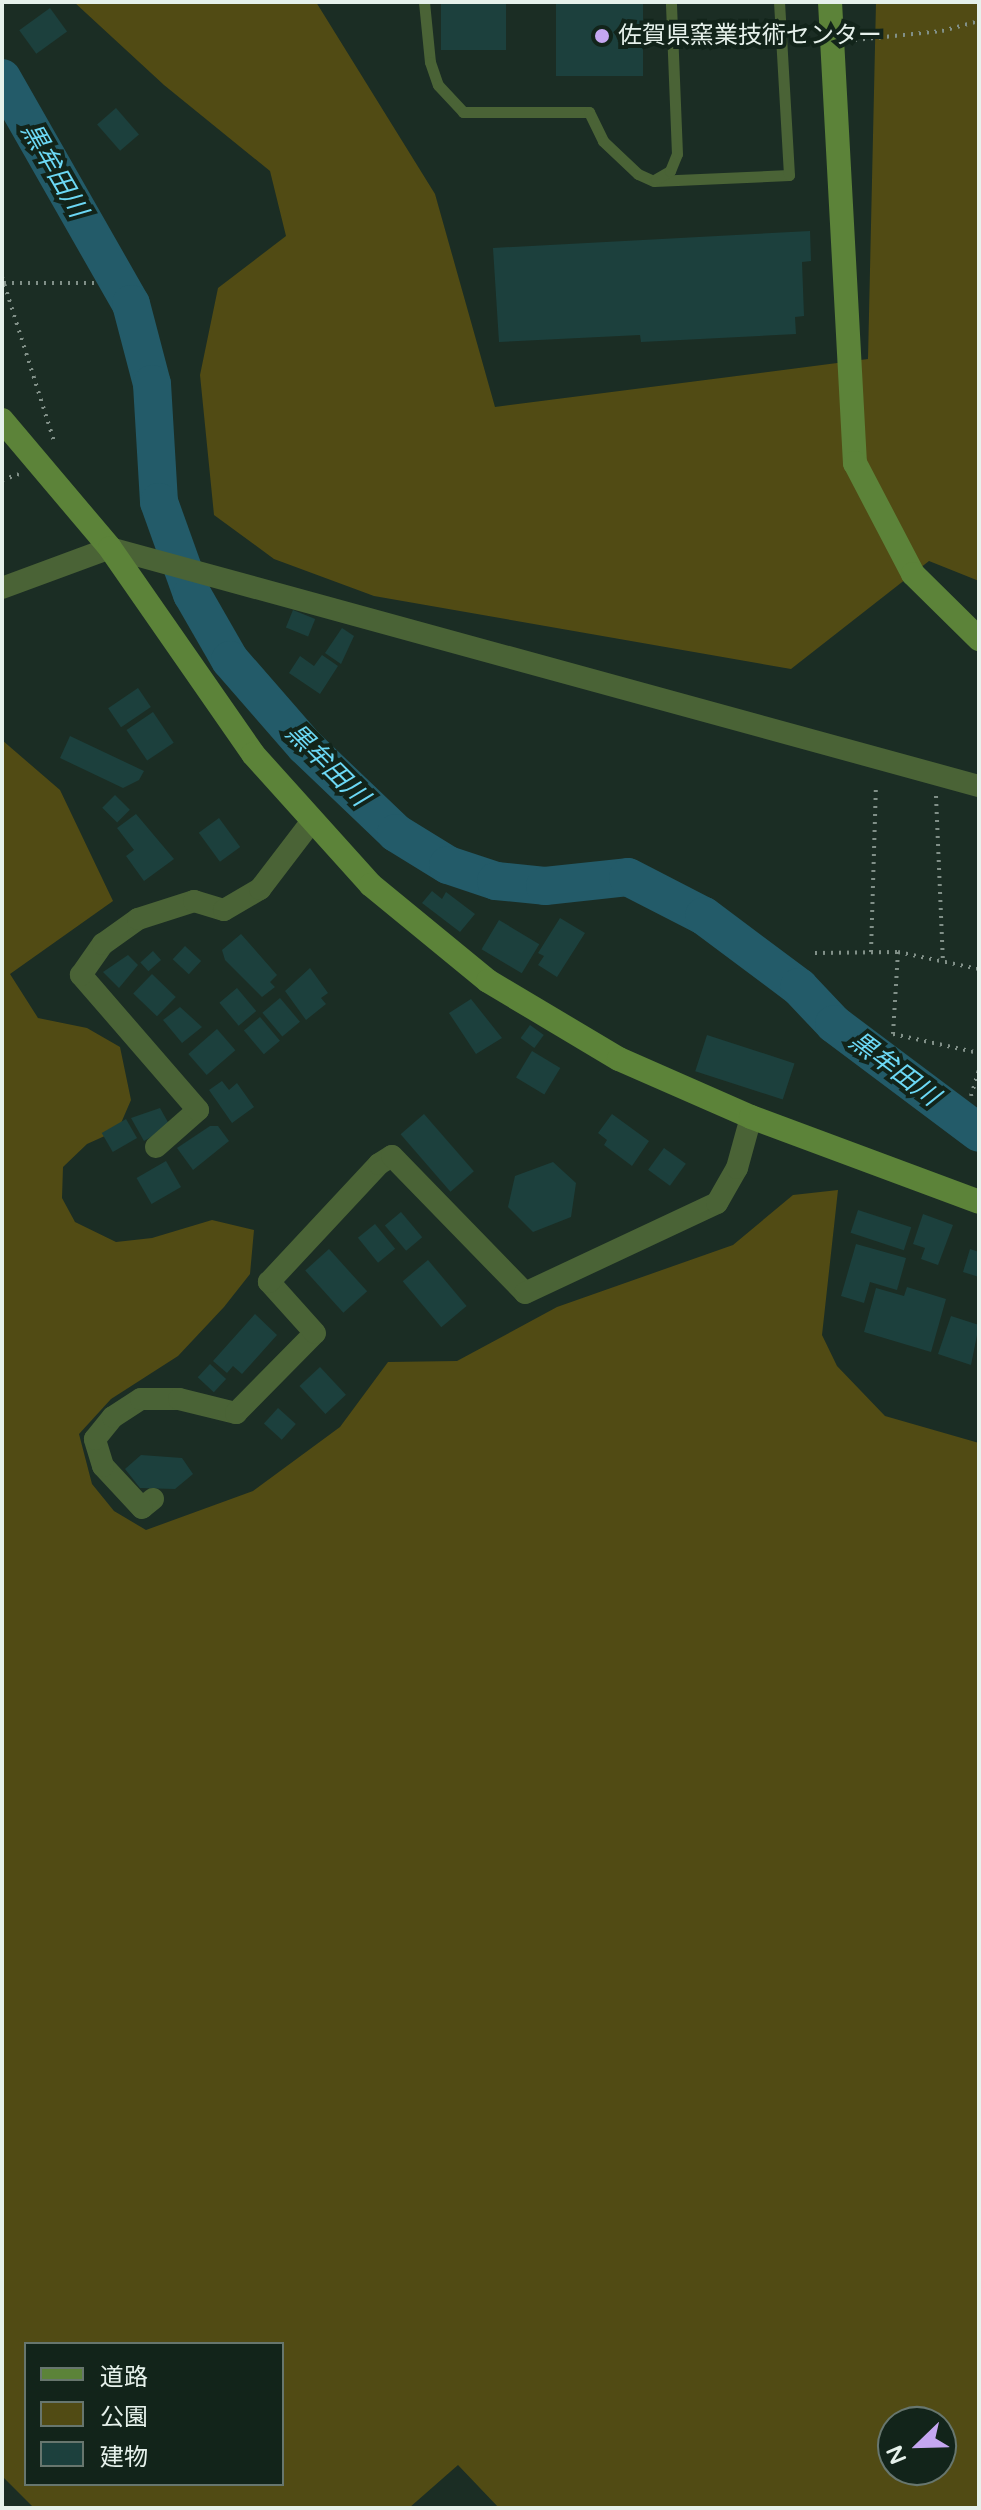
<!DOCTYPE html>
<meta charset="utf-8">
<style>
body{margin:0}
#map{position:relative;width:981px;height:2510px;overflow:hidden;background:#1b2d24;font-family:"Varela Round","Noto Sans JP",sans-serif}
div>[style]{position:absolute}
.green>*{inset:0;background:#514b14}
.river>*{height:38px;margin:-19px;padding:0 19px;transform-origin:19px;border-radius:19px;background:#235b69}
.building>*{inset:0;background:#1c403d;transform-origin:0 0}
.path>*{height:4px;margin-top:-2px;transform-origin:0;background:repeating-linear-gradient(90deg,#819088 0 2px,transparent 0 8px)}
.lane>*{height:11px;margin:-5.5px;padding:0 5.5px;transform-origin:5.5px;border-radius:5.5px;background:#4a6336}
.street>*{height:22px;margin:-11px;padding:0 11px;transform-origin:11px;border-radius:11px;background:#4a6336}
.secondary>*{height:24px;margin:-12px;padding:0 12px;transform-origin:12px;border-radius:12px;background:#5c8339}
.dots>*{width:22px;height:22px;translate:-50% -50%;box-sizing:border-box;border:4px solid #12241a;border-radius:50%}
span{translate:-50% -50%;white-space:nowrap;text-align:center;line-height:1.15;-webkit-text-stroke:8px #12241a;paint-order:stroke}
.poi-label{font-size:24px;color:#e6f1eb}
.left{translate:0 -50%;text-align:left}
.water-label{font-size:26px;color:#6cd8f5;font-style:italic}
.frame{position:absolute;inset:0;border:4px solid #e6f1eb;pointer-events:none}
.legend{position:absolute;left:24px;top:2342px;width:260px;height:144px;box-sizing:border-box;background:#12241a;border:2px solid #67766e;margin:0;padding:10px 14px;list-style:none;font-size:24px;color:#e6f1eb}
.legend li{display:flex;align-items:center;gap:16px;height:40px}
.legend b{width:40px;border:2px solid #67766e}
.north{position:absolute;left:877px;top:2406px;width:80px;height:80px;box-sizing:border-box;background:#12241a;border:2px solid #67766e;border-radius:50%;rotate:247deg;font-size:22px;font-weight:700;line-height:32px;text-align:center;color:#e6f1eb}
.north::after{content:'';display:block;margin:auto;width:28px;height:36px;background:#c5a7f1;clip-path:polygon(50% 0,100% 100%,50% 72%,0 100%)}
</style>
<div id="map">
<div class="green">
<i style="clip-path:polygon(74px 2px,316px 2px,435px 194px,495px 407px,868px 359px,876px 2px,979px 2px,979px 581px,929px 561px,791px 669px,374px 596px,274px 559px,214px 515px,200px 375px,218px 288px,286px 236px,270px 171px,164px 85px)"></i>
<i style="clip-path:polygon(evenodd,2px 740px,60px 790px,113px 901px,10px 974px,38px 1018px,87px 1028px,120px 1047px,131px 1100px,118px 1130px,87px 1144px,63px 1167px,62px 1198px,75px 1222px,116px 1242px,152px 1238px,212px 1220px,254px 1230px,250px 1274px,224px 1307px,178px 1356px,111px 1399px,79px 1434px,92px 1484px,114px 1511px,146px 1530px,253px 1491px,340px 1427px,388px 1362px,457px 1361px,557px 1307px,733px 1245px,793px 1195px,838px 1190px,822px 1335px,837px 1366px,885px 1416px,979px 1443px,979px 2508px,499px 2508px,458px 2465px,409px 2508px,34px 2508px,2px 2476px,2px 740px,26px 2344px,282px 2344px,282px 2484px,26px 2484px,26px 2344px,2px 740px,893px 2422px,941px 2422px,941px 2470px,893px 2470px,893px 2422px)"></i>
</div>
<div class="river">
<i style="left:2px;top:78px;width:260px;rotate:60.3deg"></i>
<i style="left:131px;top:304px;width:83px;rotate:75.3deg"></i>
<i style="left:152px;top:384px;width:118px;rotate:86.6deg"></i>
<i style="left:159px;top:502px;width:98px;rotate:70.3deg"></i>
<i style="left:192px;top:594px;width:76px;rotate:60.1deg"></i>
<i style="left:230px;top:660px;width:114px;rotate:48.9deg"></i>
<i style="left:305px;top:746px;width:126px;rotate:43.7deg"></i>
<i style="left:396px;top:833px;width:61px;rotate:31.6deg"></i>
<i style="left:448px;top:865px;width:51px;rotate:18.4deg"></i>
<i style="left:496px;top:881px;width:49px;rotate:5.8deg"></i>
<i style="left:545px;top:886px;width:83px;rotate:-6.2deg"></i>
<i style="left:628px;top:877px;width:85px;rotate:27.2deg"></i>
<i style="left:704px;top:916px;width:119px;rotate:36.8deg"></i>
<i style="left:799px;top:987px;width:51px;rotate:46.6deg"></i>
<i style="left:834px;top:1024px;width:181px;rotate:36.9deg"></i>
</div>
<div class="building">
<i style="left:441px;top:2px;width:65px;height:48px"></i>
<i style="left:556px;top:2px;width:87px;height:74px"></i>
<i style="left:50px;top:8px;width:29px;height:38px;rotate:54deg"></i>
<i style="left:116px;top:108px;width:35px;height:25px;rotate:49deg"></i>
<i style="clip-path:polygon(810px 231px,811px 261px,802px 262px,804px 316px,795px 317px,796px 334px,641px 342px,640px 335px,499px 342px,493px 248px)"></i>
<i style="left:293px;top:610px;width:24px;height:19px;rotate:22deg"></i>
<i style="clip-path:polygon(342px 628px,354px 636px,341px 664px,325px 653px)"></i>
<i style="clip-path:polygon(322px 655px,338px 666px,320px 694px,289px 673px,300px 656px,314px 666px)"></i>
<i style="left:138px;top:688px;width:23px;height:36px;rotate:56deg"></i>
<i style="left:153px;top:712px;width:37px;height:32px;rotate:56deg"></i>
<i style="clip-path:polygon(70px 736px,144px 771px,139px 780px,123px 788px,60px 758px)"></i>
<i style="left:115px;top:795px;width:21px;height:18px;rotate:45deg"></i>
<i style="clip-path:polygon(136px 814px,174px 859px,144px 881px,126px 856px,134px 850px,117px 828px)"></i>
<i style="left:219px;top:818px;width:36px;height:25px;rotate:54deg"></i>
<i style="clip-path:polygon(432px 891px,442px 899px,446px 892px,475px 914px,460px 932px,422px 903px)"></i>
<i style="clip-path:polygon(560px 918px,585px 933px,557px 977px,538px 965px,544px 956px,538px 953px)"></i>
<i style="left:499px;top:920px;width:47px;height:34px;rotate:31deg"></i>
<i style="clip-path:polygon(241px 934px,277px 975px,270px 982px,275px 987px,262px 997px,225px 960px,222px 950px)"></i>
<i style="left:185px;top:946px;width:22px;height:18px;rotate:43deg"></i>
<i style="left:153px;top:951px;width:12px;height:17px;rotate:48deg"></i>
<i style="clip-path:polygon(128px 955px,138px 965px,119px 988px,103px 972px)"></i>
<i style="clip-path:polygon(310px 968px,328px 993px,321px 998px,326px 1004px,306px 1020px,285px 991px)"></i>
<i style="left:152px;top:974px;width:33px;height:27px;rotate:44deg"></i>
<i style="left:237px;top:988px;width:30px;height:23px;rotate:50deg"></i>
<i style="left:280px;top:998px;width:31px;height:23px;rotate:50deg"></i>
<i style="clip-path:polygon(471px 999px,502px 1038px,476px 1054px,449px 1013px)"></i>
<i style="clip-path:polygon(180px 1007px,202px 1027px,182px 1043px,163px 1020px)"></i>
<i style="left:260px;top:1017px;width:31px;height:21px;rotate:50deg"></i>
<i style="left:530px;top:1025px;width:17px;height:16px;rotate:36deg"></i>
<i style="left:217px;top:1029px;width:28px;height:38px;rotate:49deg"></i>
<i style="left:707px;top:1035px;width:92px;height:38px;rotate:18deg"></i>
<i style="left:532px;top:1051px;width:33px;height:31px;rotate:31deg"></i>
<i style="clip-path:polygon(222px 1081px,229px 1090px,237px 1083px,254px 1107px,232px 1123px,209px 1090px)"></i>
<i style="clip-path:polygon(160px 1108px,170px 1126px,144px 1141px,131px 1118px)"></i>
<i style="left:424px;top:1114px;width:76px;height:31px;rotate:49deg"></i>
<i style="clip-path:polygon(612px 1114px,649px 1141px,632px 1166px,604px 1145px,607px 1140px,598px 1133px)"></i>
<i style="left:126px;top:1119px;width:22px;height:28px;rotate:60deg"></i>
<i style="clip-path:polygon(210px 1126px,218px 1126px,229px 1141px,193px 1170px,177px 1148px)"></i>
<i style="left:664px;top:1148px;width:27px;height:27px;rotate:36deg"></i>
<i style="left:166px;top:1161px;width:30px;height:34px;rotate:60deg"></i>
<i style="clip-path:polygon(553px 1162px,576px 1183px,571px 1217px,533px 1232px,508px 1207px,515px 1176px)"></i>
<i style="left:858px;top:1210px;width:56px;height:24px;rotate:18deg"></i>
<i style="left:401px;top:1212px;width:33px;height:21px;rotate:50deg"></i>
<i style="clip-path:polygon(923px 1214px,953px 1225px,938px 1265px,921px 1259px,925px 1248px,913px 1244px)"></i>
<i style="left:375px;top:1224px;width:32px;height:22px;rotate:51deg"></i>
<i style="clip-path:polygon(856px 1244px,906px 1258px,897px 1290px,870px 1282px,864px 1303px,841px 1296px)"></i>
<i style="left:329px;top:1249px;width:57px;height:32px;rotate:48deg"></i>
<i style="clip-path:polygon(970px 1249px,979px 1252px,979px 1277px,963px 1272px)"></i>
<i style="left:428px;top:1260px;width:60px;height:33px;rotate:50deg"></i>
<i style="clip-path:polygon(907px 1287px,946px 1299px,931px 1352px,864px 1332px,876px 1288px,904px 1296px)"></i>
<i style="clip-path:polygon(255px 1314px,277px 1335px,242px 1374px,233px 1366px,227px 1373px,213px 1361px)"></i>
<i style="clip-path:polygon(951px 1316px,979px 1325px,971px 1365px,938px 1354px)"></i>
<i style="left:210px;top:1364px;width:22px;height:18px;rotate:43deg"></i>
<i style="left:320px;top:1367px;width:38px;height:28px;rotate:47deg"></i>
<i style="left:278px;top:1408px;width:24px;height:21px;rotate:42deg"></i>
<i style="clip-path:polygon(141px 1455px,182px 1458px,193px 1474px,175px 1489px,140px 1488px,125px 1469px)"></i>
</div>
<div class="path">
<i style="left:855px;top:40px;width:87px;rotate:-5.9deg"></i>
<i style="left:942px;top:31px;width:38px;rotate:-15deg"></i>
<i style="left:2px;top:277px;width:175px;rotate:72.4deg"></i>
<i style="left:4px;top:283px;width:96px"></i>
<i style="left:2px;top:480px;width:18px;rotate:-19deg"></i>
<i style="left:936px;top:796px;width:165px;rotate:87.6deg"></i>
<i style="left:871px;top:952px;width:166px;rotate:-88.3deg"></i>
<i style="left:898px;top:952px;width:82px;rotate:93.5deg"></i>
<i style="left:893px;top:1034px;width:88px;rotate:12.5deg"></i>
<i style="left:815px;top:953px;width:83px;rotate:-0.7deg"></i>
<i style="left:898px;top:952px;width:83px;rotate:11.9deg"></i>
<i style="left:971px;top:1096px;width:27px;rotate:-73deg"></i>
</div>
<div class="lane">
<i style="left:424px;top:2px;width:60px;rotate:84.3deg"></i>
<i style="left:430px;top:62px;width:24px;rotate:71deg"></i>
<i style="left:438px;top:85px;width:37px;rotate:47deg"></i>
<i style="left:463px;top:112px;width:126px"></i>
<i style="left:589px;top:112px;width:32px;rotate:64deg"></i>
<i style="left:603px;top:141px;width:48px;rotate:43.3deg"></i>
<i style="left:638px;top:174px;width:17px;rotate:24deg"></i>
<i style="left:654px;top:181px;width:135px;rotate:-2.5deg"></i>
<i style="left:789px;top:175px;width:173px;rotate:-93.3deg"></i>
<i style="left:656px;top:179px;width:16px;rotate:-30deg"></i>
<i style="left:670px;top:171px;width:18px;rotate:-68deg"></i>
<i style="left:677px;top:154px;width:152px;rotate:-92.3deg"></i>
</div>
<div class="street">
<i style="left:2px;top:588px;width:115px;rotate:-20.3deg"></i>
<i style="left:110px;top:548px;width:901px;rotate:15.32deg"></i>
<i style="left:156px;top:1147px;width:56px;rotate:-41.4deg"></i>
<i style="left:198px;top:1110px;width:179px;rotate:-130.9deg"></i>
<i style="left:81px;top:975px;width:38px;rotate:-55deg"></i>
<i style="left:103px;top:944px;width:43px;rotate:-35.5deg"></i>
<i style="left:138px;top:919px;width:59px;rotate:-17.8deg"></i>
<i style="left:194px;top:901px;width:31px;rotate:17deg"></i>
<i style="left:224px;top:910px;width:42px;rotate:-30.3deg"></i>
<i style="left:260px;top:889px;width:86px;rotate:-52.6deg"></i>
<i style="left:153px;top:1499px;width:14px;rotate:141deg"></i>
<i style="left:142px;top:1508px;width:57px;rotate:-132.9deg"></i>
<i style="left:103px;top:1466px;width:28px;rotate:-107deg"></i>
<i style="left:95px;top:1439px;width:28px;rotate:-51deg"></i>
<i style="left:113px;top:1417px;width:33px;rotate:-33deg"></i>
<i style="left:141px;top:1399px;width:38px"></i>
<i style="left:179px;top:1399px;width:59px;rotate:13.8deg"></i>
<i style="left:236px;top:1413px;width:112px;rotate:-45.4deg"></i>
<i style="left:315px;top:1333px;width:69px;rotate:-132deg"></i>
<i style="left:269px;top:1282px;width:161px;rotate:-47deg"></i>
<i style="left:379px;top:1164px;width:15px;rotate:-32deg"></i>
<i style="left:392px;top:1156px;width:191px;rotate:45.8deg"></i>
<i style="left:525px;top:1293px;width:212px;rotate:-25.1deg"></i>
<i style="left:717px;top:1203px;width:40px;rotate:-60.3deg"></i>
<i style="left:737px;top:1168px;width:53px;rotate:-74.6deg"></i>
</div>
<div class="secondary">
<i style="left:830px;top:2px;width:462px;rotate:86.9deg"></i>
<i style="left:855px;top:463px;width:125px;rotate:62.4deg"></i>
<i style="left:913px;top:574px;width:93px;rotate:44.6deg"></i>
<i style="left:2px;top:420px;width:167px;rotate:49.8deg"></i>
<i style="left:110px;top:548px;width:251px;rotate:55.2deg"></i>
<i style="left:253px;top:754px;width:176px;rotate:48deg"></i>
<i style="left:371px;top:885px;width:151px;rotate:39.4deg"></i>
<i style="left:488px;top:981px;width:152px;rotate:30.8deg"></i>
<i style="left:619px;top:1059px;width:144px;rotate:23.7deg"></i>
<i style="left:751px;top:1117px;width:243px;rotate:20.4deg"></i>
</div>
<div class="dots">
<i style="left:602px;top:36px;background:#c5a7f1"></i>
</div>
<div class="poi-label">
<span class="left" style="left:618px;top:36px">佐賀県窯業技術センター</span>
</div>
<div class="water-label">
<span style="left:54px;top:170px;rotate:60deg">黒牟田川</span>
<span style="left:327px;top:765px;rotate:45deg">黒牟田川</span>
<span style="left:894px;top:1069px;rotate:37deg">黒牟田川</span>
</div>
<div class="frame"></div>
<ul class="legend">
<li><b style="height:10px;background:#5c8339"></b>道路</li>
<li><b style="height:22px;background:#514b14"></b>公園</li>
<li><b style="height:22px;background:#1c403d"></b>建物</li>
</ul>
<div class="north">N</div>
</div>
